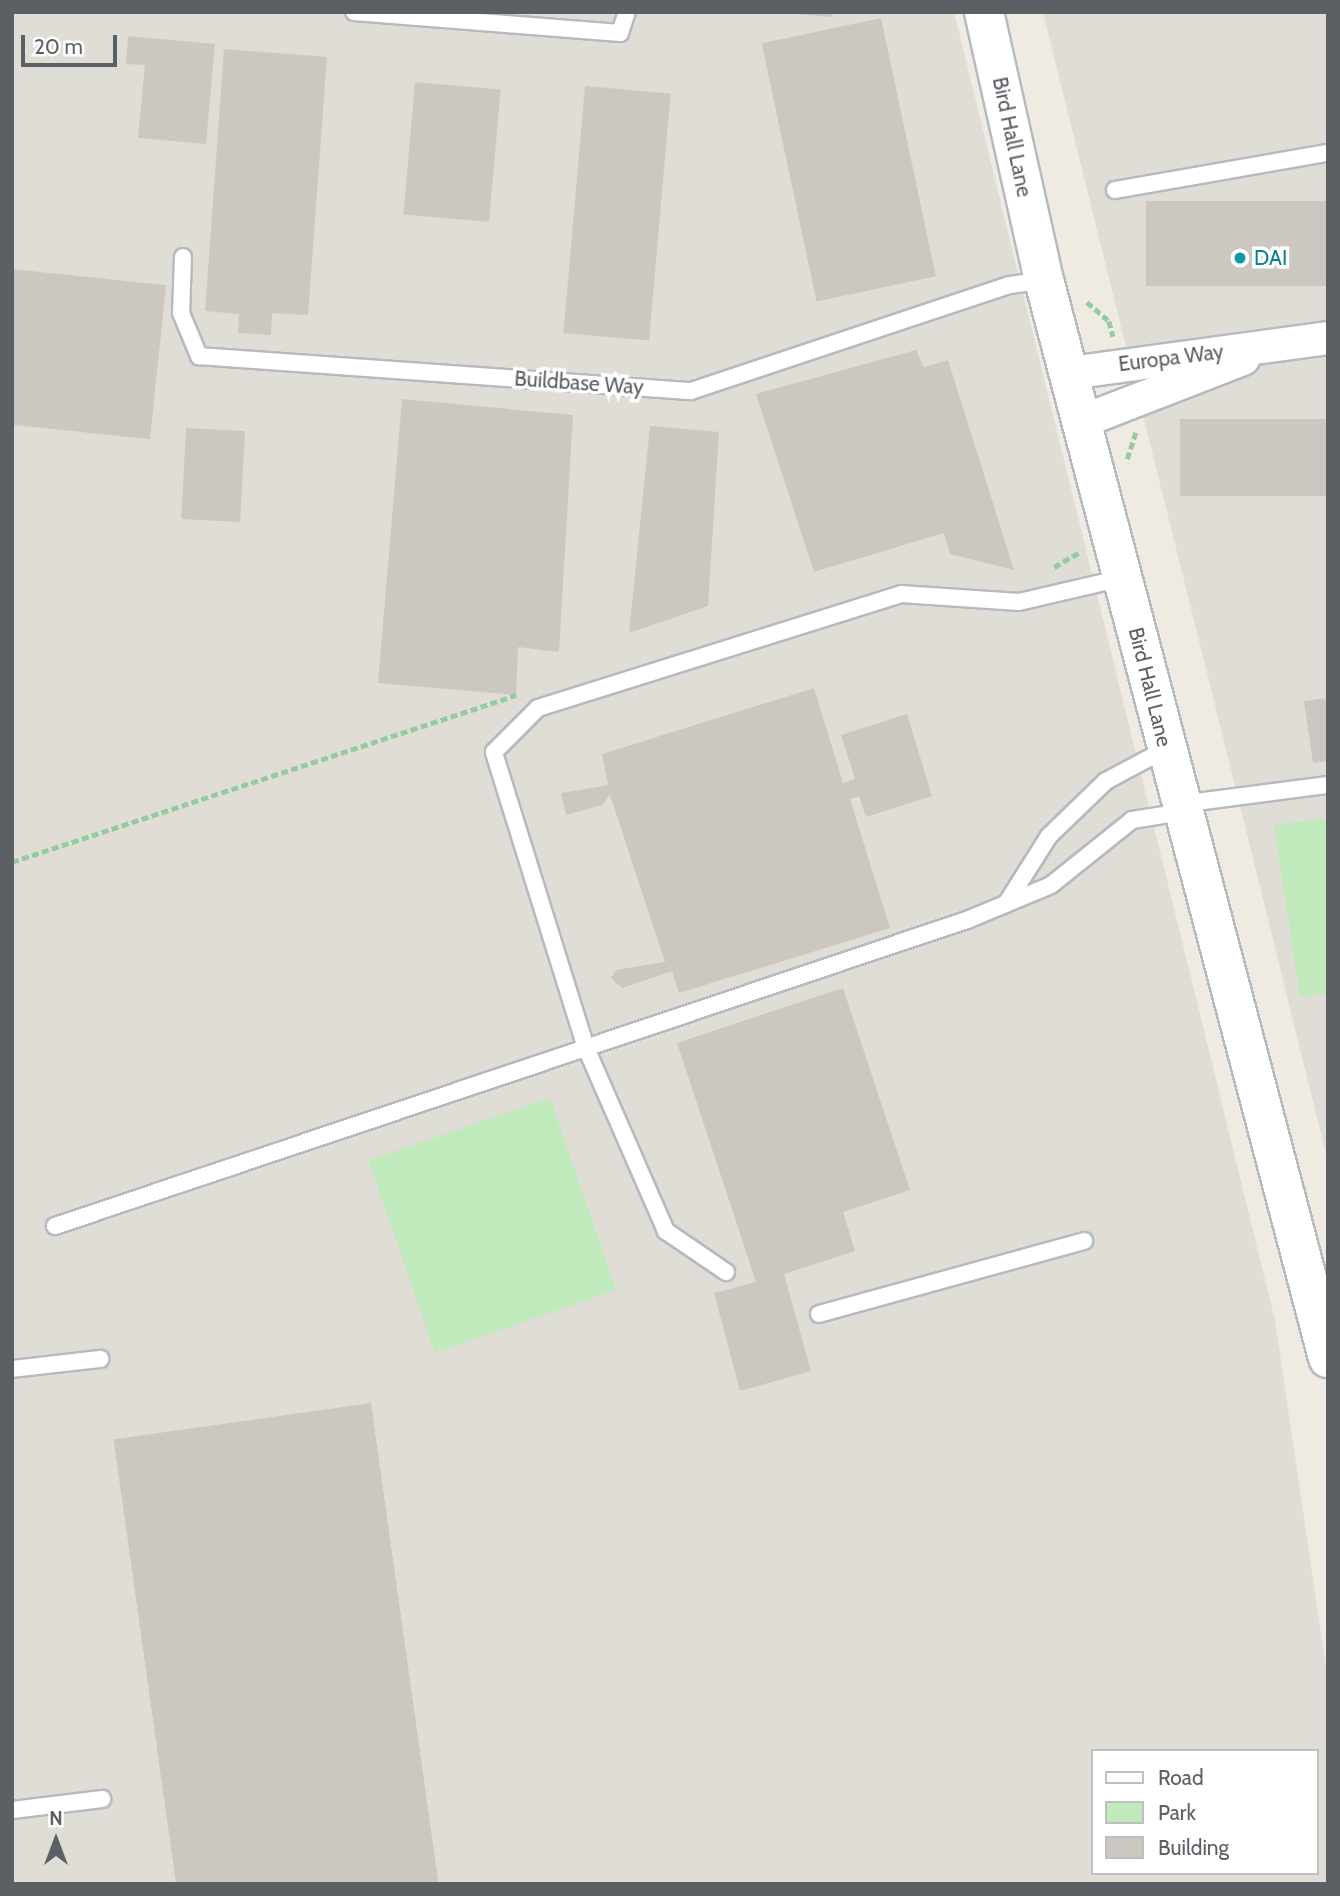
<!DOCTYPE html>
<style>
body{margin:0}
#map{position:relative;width:1340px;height:1896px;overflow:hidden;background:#efebe3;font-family:Cabin,sans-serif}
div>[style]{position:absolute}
.industrial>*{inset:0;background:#e0ddd7}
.green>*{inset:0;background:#c0eabc;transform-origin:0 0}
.building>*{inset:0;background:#ccc8c1;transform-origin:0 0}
.path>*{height:4.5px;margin-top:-2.25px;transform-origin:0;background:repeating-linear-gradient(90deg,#95cc9f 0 7px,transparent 0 10.5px)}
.roads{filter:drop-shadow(2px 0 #b5babe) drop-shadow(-2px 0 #b5babe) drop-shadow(0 2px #b5babe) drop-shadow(0 -2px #b5babe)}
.service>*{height:16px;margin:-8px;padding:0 8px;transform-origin:8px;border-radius:8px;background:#fff}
.minor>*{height:32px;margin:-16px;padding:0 16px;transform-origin:16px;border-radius:16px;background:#fff}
.tertiary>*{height:38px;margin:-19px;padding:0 19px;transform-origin:19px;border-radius:19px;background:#fff}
.dots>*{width:19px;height:19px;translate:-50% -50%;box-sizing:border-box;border:4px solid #fff;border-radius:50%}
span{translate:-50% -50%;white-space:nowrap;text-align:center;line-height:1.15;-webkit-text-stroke:7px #fff;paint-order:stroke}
.street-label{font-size:21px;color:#5b6065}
.culture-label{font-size:21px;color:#0d838f}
.left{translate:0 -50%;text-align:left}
.frame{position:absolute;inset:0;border:14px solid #5b6065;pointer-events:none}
.legend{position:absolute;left:1091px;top:1749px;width:228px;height:126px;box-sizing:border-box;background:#fff;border:2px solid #bdbfc1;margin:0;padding:9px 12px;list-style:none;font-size:21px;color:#5b6065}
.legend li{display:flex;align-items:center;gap:14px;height:35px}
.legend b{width:35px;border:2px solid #bdbfc1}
.north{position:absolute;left:21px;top:1805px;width:70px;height:70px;-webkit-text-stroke:5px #fff;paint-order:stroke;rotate:0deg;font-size:19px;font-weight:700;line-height:28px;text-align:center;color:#5b6065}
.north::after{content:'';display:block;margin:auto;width:24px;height:32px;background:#5b6065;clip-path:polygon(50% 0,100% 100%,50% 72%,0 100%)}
.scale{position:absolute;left:21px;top:35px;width:96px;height:32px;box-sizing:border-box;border:4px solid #5b6065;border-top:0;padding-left:9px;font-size:21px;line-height:24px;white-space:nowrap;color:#5b6065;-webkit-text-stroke:5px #fff;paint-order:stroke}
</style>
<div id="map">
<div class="industrial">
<i style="clip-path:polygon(evenodd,12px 12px,954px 12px,1275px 1320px,1328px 1681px,1328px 1884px,12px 1884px,12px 12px,1093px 1751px,1317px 1751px,1317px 1873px,1093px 1873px,1093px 1751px)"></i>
<i style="clip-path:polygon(1043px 12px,1328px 12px,1328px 1162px,1238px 798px)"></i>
</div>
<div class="green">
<i style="clip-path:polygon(1328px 818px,1328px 993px,1300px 997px,1274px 825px)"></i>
<i style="left:550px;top:1098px;width:203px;height:192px;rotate:71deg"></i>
</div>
<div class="building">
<i style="clip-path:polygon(775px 12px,832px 12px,831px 17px)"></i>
<i style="left:881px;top:18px;width:264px;height:122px;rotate:78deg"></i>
<i style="clip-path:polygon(128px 36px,215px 44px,206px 144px,138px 138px,145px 65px,126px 64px)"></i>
<i style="clip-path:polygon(224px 49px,327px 57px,308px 315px,272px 313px,271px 335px,238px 333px,239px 314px,205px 311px)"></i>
<i style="left:415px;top:82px;width:86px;height:133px;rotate:5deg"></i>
<i style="left:585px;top:86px;width:86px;height:248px;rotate:5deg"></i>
<i style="left:1328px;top:201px;width:85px;height:182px;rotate:90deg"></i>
<i style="left:12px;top:269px;width:155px;height:155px;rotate:6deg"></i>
<i style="clip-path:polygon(916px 350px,924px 367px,948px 360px,1014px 570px,950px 554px,944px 533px,814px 572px,756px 394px)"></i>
<i style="clip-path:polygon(402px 399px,573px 415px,559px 652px,518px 647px,516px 695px,378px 683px)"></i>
<i style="left:1328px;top:419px;width:77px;height:148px;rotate:90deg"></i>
<i style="clip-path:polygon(650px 426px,719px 432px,708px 606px,629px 633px)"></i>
<i style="left:186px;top:428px;width:59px;height:91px;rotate:3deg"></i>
<i style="clip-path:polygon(814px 688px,843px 783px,855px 779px,841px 735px,907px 714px,932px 796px,866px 817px,859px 796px,850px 799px,890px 928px,679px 993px,672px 971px,622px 988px,611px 978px,616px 970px,665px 962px,610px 795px,602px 805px,566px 815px,561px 793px,608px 785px,602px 754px)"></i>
<i style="clip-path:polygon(1328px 698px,1328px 761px,1313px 763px,1304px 701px)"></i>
<i style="clip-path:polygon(843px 988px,910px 1190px,843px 1212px,855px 1251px,784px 1274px,811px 1371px,740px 1391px,714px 1293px,756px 1282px,677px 1043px)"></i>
<i style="left:371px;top:1403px;width:486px;height:260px;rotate:82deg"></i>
</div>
<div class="path">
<i style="left:1087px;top:302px;width:29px;rotate:41deg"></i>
<i style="left:1109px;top:321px;width:16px;rotate:75deg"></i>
<i style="left:1127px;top:459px;width:28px;rotate:-72deg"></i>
<i style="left:1054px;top:567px;width:30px;rotate:-30deg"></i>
<i style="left:12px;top:862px;width:531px;rotate:-18.33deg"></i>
</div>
<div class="roads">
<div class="service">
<i style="left:354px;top:12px;width:267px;rotate:4.5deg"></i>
<i style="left:620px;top:33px;width:22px;rotate:-72deg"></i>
<i style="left:1115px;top:190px;width:216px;rotate:-9.9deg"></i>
<i style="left:183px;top:257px;width:56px;rotate:92deg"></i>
<i style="left:181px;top:313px;width:47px;rotate:67.3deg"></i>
<i style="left:199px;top:356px;width:493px;rotate:4.1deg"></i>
<i style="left:691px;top:391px;width:336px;rotate:-18.4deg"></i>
<i style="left:1010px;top:285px;width:34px;rotate:-8deg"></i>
<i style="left:1181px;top:804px;width:148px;rotate:-7.4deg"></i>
<i style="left:1006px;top:904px;width:80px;rotate:-57.7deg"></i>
<i style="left:1049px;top:836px;width:79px;rotate:-44deg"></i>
<i style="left:1106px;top:781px;width:68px;rotate:-28.1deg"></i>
<i style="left:55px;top:1226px;width:962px;rotate:-18.55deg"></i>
<i style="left:967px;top:920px;width:91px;rotate:-22.6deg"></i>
<i style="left:1051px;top:885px;width:104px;rotate:-38.7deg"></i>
<i style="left:1132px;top:820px;width:52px;rotate:-8.9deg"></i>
<i style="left:726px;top:1272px;width:73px;rotate:-145.7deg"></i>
<i style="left:666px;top:1231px;width:200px;rotate:-113.6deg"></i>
<i style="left:586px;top:1048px;width:310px;rotate:-107.3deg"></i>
<i style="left:494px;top:752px;width:62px;rotate:-45deg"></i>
<i style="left:538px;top:708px;width:380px;rotate:-17.4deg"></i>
<i style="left:901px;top:594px;width:118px;rotate:3.9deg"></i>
<i style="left:1019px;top:602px;width:106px;rotate:-13.1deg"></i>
<i style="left:819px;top:1314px;width:275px;rotate:-15.4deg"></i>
<i style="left:12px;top:1369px;width:89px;rotate:-6.5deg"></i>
<i style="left:12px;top:1810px;width:91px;rotate:-7deg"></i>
</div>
<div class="minor">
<i style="left:1070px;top:373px;width:260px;rotate:-7.7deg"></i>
<i style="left:1083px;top:421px;width:172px;rotate:-21.2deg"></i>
</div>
<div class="tertiary">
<i style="left:984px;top:12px;width:275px;rotate:77.4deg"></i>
<i style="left:1044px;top:280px;width:1115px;rotate:75.24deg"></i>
</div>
</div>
<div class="dots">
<i style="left:1240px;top:258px;background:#0f9aa8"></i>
</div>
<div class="street-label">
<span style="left:1012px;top:137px;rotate:78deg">Bird Hall Lane</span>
<span style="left:1171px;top:358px;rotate:-7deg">Europa Way</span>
<span style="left:579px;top:383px;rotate:4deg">Buildbase Way</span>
<span style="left:1150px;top:687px;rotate:76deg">Bird Hall Lane</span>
</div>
<div class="culture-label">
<span class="left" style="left:1254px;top:258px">DAI</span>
</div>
<div class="frame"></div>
<ul class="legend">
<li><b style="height:9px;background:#fff"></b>Road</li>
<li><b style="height:19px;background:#c0eabc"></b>Park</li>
<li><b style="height:19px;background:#ccc8c1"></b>Building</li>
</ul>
<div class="north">N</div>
<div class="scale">20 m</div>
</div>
